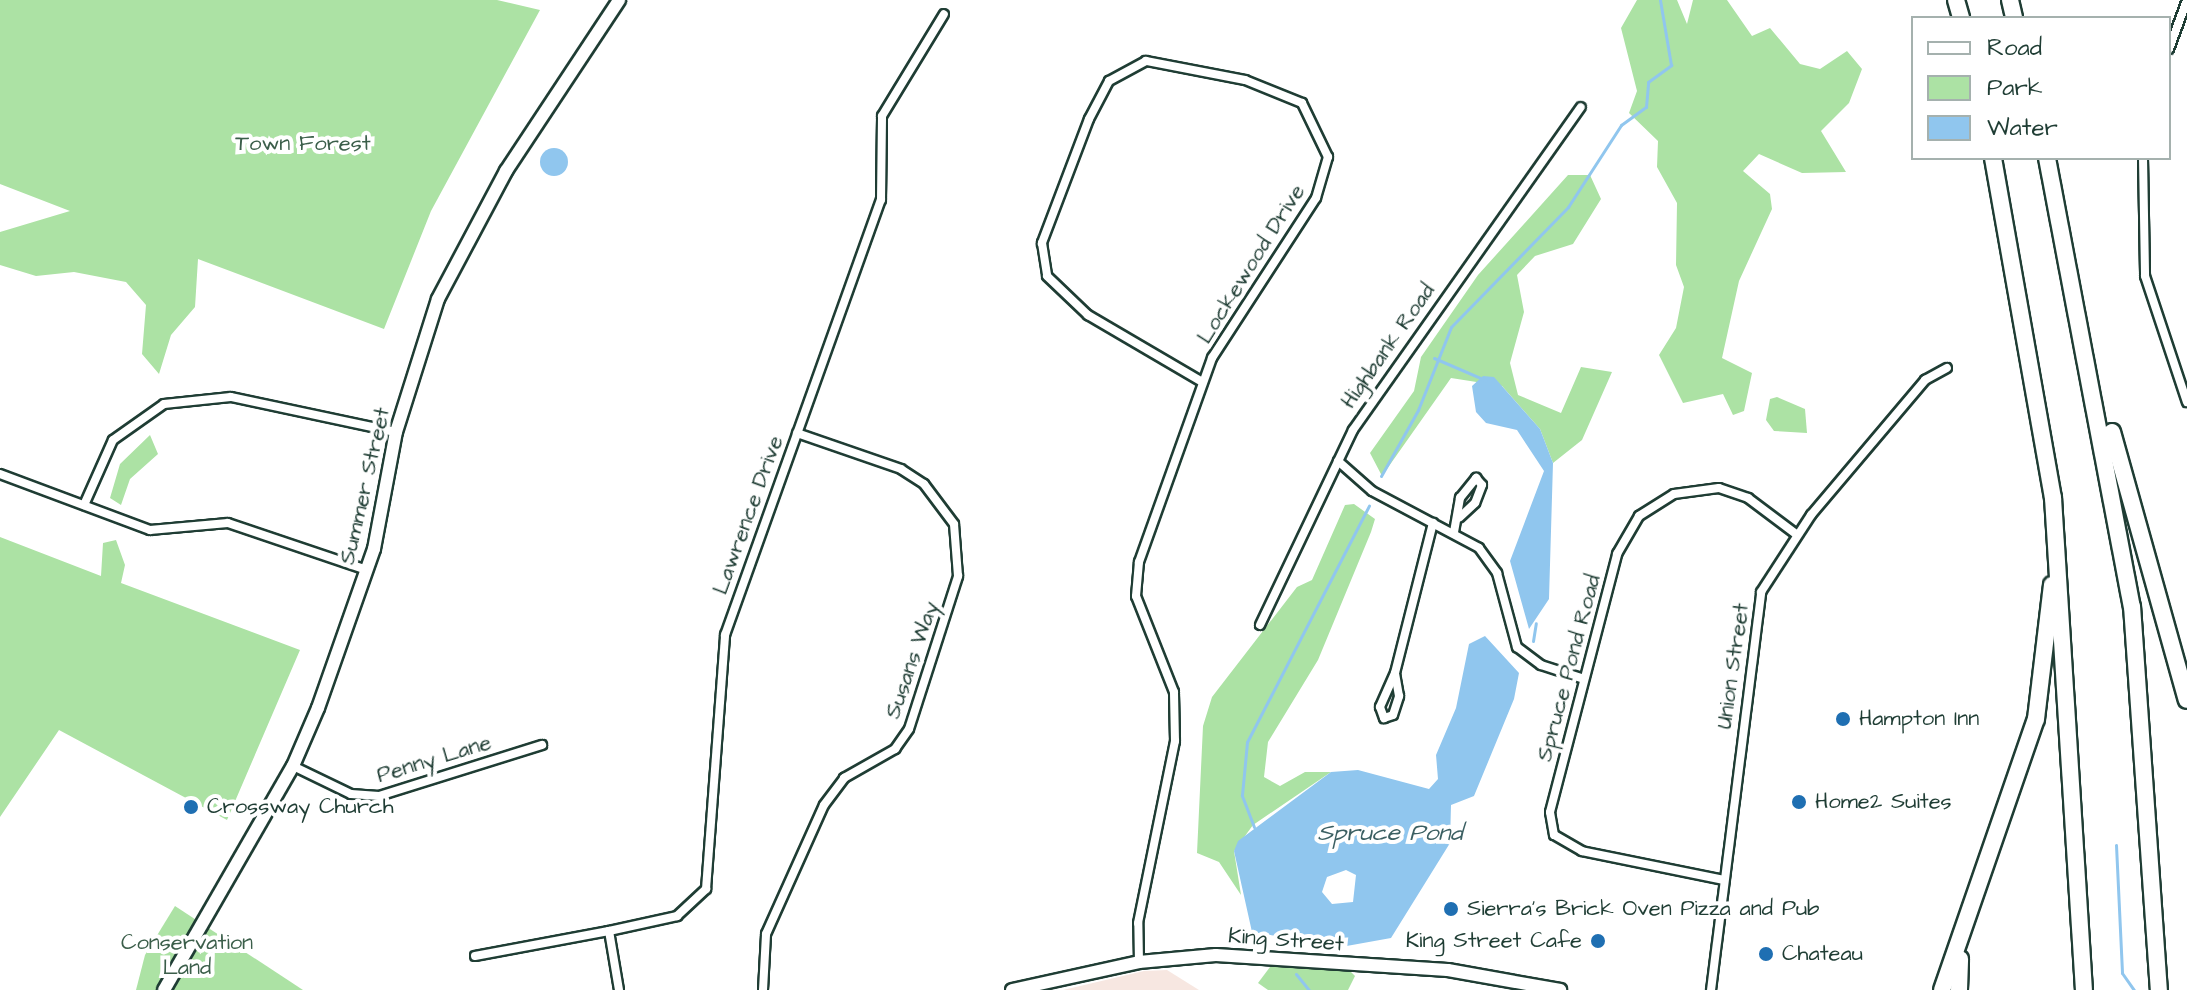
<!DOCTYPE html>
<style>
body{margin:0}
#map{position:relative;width:2187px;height:990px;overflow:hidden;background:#fff;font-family:"Architects Daughter",sans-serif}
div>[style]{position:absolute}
.built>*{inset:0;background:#f7e7e1}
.green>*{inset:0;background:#ace2a4}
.water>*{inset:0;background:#90c6ee}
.round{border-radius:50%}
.stream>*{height:3px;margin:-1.5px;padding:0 1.5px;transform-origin:1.5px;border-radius:1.5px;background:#90c6ee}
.roads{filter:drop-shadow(2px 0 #1f3d34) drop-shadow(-2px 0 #1f3d34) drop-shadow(0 2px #1f3d34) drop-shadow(0 -2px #1f3d34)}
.street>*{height:8px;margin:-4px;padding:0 4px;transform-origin:4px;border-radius:4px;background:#fff}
.secondary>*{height:12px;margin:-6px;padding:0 6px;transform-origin:6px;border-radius:6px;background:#fff}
.highway>*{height:16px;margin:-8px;padding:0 8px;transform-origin:8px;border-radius:8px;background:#fff}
.dots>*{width:22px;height:22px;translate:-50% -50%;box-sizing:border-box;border:4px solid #fff;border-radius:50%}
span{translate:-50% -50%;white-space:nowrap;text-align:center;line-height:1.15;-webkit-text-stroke:8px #fff;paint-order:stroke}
.park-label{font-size:22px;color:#3b5e4a}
.street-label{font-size:22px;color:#1f3d34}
.poi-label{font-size:22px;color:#1f3d34}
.left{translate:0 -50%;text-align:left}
.right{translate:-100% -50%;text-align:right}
.water-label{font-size:24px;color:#3b5f62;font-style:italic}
.legend{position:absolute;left:1911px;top:16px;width:260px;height:144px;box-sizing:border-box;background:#fff;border:2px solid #a5b1ae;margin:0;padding:10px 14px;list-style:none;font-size:24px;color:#1f3d34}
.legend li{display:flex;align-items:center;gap:16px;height:40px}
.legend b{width:40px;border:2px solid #a5b1ae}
</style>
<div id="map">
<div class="built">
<i style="clip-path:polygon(1167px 970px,1199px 990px,1063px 990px,1144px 971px)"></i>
</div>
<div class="green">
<i style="clip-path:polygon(0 0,497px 0,540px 10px,431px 211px,384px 329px,198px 259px,195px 307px,171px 335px,159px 374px,142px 354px,146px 305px,126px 282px,74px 272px,36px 276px,0 265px,0 232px,70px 211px,0 184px)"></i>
<i style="clip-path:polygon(1637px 0,1677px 0,1687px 24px,1693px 0,1727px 0,1752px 36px,1770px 28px,1800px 64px,1820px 69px,1847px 51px,1862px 69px,1849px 103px,1821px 131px,1846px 172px,1802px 173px,1759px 154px,1743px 171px,1770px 194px,1772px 209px,1739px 281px,1722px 358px,1752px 373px,1744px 411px,1733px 415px,1723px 394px,1683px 403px,1659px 355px,1676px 328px,1684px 287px,1676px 265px,1677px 203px,1657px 167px,1658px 141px,1629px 113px,1637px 91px,1621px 28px)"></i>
<i style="clip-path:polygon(1568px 175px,1590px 175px,1601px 199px,1573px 244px,1535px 256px,1517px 275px,1524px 312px,1510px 363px,1518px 395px,1561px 413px,1581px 367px,1612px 372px,1582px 440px,1553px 463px,1540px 429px,1502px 386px,1451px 378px,1382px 476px,1370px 453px,1414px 391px,1421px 357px,1478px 275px)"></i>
<i style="clip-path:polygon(1777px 397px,1805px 409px,1807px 433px,1774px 431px,1766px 420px,1770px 399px)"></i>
<i style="clip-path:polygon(150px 435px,158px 454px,130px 479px,121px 505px,110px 498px,120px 464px)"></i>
<i style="clip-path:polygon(1354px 504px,1375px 519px,1371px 532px,1318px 660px,1268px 742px,1264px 777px,1280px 786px,1305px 772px,1331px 772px,1253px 825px,1234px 851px,1241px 895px,1219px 862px,1197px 853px,1203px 726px,1212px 697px,1297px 587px,1312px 580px,1345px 505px)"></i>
<i style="clip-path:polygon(0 537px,101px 576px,103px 543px,116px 540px,125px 565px,121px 583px,300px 650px,227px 820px,59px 730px,0 817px)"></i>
<i style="clip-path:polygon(175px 906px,303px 990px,136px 990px,145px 955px)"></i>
<i style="clip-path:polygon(1270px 967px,1346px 967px,1355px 976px,1348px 990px,1268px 990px,1258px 983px)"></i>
</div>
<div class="water">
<i class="round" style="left:540px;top:148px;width:28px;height:28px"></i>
<i style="clip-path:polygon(1483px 376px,1494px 377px,1540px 429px,1553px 463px,1549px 599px,1529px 629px,1510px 561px,1544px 471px,1517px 430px,1486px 423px,1476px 412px,1472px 386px)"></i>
<i style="clip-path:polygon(evenodd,1485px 636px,1519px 673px,1514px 699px,1474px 796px,1451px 805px,1450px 843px,1391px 938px,1341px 947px,1252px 932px,1234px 851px,1238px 841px,1331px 772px,1358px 770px,1429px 789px,1438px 779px,1436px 755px,1456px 708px,1469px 644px,1485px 636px,1346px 870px,1356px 875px,1353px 902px,1332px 904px,1322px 892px,1327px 877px,1346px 870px)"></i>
</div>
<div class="stream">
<i style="left:1434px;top:358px;width:56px;rotate:23.3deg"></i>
<i style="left:1381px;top:476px;width:76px;rotate:-60.7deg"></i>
<i style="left:1418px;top:410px;width:89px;rotate:-68.3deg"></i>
<i style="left:1451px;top:327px;width:168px;rotate:-45.7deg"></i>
<i style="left:1568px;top:207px;width:98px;rotate:-57.1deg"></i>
<i style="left:1621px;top:125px;width:31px;rotate:-36deg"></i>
<i style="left:1646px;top:107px;width:25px;rotate:-85deg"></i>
<i style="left:1648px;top:82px;width:29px;rotate:-36deg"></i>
<i style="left:1671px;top:65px;width:66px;rotate:-99.6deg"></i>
<i style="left:1533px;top:641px;width:18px;rotate:-81deg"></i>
<i style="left:1254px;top:827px;width:34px;rotate:-111deg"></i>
<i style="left:1242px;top:795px;width:53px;rotate:-84.6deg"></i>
<i style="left:1247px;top:742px;width:266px;rotate:-62.7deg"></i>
<i style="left:2116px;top:845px;width:128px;rotate:87.3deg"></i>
<i style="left:2122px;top:973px;width:21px;rotate:55deg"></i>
<i style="left:1295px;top:939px;width:11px;rotate:5deg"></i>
<i style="left:1296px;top:974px;width:21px;rotate:51deg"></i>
</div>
<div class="roads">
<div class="street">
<i style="left:2169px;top:49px;width:52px;rotate:-69.8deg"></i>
<i style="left:2143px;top:158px;width:118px;rotate:89deg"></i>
<i style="left:2145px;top:276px;width:133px;rotate:71.6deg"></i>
<i style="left:1338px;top:461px;width:45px;rotate:41.4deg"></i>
<i style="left:1372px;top:491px;width:121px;rotate:28deg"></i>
<i style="left:1479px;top:548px;width:31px;rotate:54deg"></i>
<i style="left:1497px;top:573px;width:77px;rotate:74.9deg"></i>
<i style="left:1517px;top:647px;width:30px;rotate:37deg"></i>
<i style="left:1541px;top:665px;width:45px;rotate:18deg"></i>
<i style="left:0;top:474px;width:160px;rotate:20.5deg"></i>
<i style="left:150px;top:530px;width:78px;rotate:-5.1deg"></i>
<i style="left:228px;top:523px;width:147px;rotate:18.7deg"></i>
<i style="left:84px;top:505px;width:71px;rotate:-66deg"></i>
<i style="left:113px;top:440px;width:62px;rotate:-35.2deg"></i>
<i style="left:164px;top:404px;width:67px;rotate:-6deg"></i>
<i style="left:231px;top:397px;width:169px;rotate:12deg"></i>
<i style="left:1454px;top:532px;width:35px;rotate:-80deg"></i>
<i style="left:1460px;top:498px;width:26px;rotate:-51deg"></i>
<i style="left:1476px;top:478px;width:9px;rotate:49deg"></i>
<i style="left:1482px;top:485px;width:19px;rotate:111deg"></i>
<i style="left:1475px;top:503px;width:21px;rotate:137deg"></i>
<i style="left:1260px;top:625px;width:216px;rotate:-64.5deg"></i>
<i style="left:1353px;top:430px;width:395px;rotate:-54.8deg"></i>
<i style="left:1395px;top:673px;width:37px;rotate:114deg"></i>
<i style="left:1380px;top:707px;width:12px;rotate:70deg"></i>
<i style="left:1384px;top:718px;width:9px;rotate:-18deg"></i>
<i style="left:1393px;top:715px;width:20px;rotate:-72deg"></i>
<i style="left:1399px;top:696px;width:23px;rotate:-100deg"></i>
<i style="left:1395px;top:673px;width:155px;rotate:-75.8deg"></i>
<i style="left:293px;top:766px;width:64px;rotate:25.8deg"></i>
<i style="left:351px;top:794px;width:28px;rotate:4deg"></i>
<i style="left:379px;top:796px;width:171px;rotate:-17.4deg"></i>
<i style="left:1724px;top:880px;width:145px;rotate:-168.5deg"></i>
<i style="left:1582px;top:851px;width:32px;rotate:-150deg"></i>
<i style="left:1554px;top:835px;width:23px;rotate:-100deg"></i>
<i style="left:1550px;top:812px;width:267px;rotate:-75.4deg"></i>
<i style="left:1617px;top:554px;width:44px;rotate:-59.9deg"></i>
<i style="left:1639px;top:516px;width:41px;rotate:-32.2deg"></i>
<i style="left:1674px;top:494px;width:45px;rotate:-7.6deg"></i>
<i style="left:1719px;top:488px;width:31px;rotate:19deg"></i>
<i style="left:1748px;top:498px;width:60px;rotate:36.9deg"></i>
<i style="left:475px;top:956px;width:136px;rotate:-10.6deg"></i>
<i style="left:1139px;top:962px;width:39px;rotate:-91deg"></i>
<i style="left:1138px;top:923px;width:186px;rotate:-78.5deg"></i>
<i style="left:1175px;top:741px;width:49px;rotate:-91.2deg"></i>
<i style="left:1174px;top:692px;width:103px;rotate:-111.6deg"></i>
<i style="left:1136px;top:596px;width:34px;rotate:-85deg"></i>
<i style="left:1139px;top:562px;width:217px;rotate:-70.3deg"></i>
<i style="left:1212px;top:358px;width:191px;rotate:-57deg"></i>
<i style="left:1316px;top:198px;width:43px;rotate:-73.7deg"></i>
<i style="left:1328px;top:157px;width:60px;rotate:-115.7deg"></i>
<i style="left:1302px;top:103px;width:61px;rotate:-158deg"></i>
<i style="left:1245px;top:80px;width:101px;rotate:-169.1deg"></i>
<i style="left:1146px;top:61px;width:42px;rotate:151.6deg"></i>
<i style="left:1109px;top:81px;width:43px;rotate:117.8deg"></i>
<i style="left:1089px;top:119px;width:133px;rotate:110.8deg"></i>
<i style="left:1042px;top:243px;width:33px;rotate:81deg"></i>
<i style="left:1047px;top:276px;width:57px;rotate:43.6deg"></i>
<i style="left:1088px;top:315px;width:132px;rotate:30.4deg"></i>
<i style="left:619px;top:990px;width:60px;rotate:-99.6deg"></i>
<i style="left:609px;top:931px;width:70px;rotate:-12.4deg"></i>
<i style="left:677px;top:916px;width:40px;rotate:-43deg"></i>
<i style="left:706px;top:889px;width:255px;rotate:-85.7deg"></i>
<i style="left:725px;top:635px;width:462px;rotate:-70.3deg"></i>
<i style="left:881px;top:200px;width:84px;rotate:-89.3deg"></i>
<i style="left:882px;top:116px;width:119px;rotate:-58.7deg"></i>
<i style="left:763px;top:990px;width:56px;rotate:-86.9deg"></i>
<i style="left:766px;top:934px;width:141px;rotate:-65.8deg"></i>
<i style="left:824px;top:805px;width:34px;rotate:-53deg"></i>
<i style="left:844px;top:778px;width:59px;rotate:-29.6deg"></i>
<i style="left:895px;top:749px;width:24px;rotate:-55deg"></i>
<i style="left:909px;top:729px;width:161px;rotate:-72.2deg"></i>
<i style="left:958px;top:576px;width:52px;rotate:-94.4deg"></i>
<i style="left:954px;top:524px;width:50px;rotate:-126.9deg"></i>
<i style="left:924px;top:484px;width:27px;rotate:-147deg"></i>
<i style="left:901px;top:469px;width:110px;rotate:-160.9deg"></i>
<i style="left:1711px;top:990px;width:401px;rotate:-82.8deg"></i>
<i style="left:1761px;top:592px;width:92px;rotate:-57deg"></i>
<i style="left:1811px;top:515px;width:177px;rotate:-49.8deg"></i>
<i style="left:1925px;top:380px;width:25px;rotate:-29deg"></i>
</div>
<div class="secondary">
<i style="left:164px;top:990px;width:258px;rotate:-60.1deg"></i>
<i style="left:293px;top:766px;width:63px;rotate:-66.7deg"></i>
<i style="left:318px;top:708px;width:169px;rotate:-70.6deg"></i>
<i style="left:374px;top:549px;width:119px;rotate:-79.4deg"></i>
<i style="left:396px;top:432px;width:139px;rotate:-72.5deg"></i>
<i style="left:438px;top:299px;width:145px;rotate:-62deg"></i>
<i style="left:506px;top:171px;width:205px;rotate:-56.5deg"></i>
<i style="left:1012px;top:990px;width:130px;rotate:-12.4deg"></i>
<i style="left:1139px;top:962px;width:77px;rotate:-5.2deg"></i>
<i style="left:1216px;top:955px;width:232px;rotate:3.7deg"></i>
<i style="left:1448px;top:970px;width:114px;rotate:10.1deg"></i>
</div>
<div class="highway">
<i style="left:1956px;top:0;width:19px;rotate:74deg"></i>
<i style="left:2010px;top:0;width:18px;rotate:77deg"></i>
<i style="left:1993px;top:158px;width:345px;rotate:80deg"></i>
<i style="left:2053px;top:498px;width:493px;rotate:86.4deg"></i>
<i style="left:2047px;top:158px;width:456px;rotate:79.3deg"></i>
<i style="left:2132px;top:606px;width:385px;rotate:86deg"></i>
<i style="left:2112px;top:432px;width:278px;rotate:74.4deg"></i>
<i style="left:1942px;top:990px;width:287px;rotate:-70.9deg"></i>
<i style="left:2036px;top:719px;width:135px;rotate:-83.2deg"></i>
<i style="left:1959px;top:990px;width:31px;rotate:-88deg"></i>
</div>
</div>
<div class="dots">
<i style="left:1843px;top:719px;background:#1f6fb2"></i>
<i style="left:1799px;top:802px;background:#1f6fb2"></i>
<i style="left:191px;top:807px;background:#1f6fb2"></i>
<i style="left:1451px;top:909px;background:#1f6fb2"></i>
<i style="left:1598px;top:941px;background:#1f6fb2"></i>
<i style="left:1766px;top:954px;background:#1f6fb2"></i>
</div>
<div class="park-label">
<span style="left:303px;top:144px">Town Forest</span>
<span style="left:187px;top:955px">Conservation<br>Land</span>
</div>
<div class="street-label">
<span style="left:1251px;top:264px;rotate:-58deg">Lockewood Drive</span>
<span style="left:1388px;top:346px;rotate:-55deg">Highbank Road</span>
<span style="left:365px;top:486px;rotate:-77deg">Summer Street</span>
<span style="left:748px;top:515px;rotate:-70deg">Lawrence Drive</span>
<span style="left:912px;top:660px;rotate:-71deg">Susans Way</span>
<span style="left:1733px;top:666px;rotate:-82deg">Union Street</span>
<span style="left:1569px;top:668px;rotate:-75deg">Spruce Pond Road</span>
<span style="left:434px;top:759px;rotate:-17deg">Penny Lane</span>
<span style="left:1286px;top:940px;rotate:4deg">King Street</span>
</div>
<div class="poi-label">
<span class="left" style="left:1859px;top:719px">Hampton Inn</span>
<span class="left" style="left:1815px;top:802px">Home2 Suites</span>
<span class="left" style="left:207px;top:807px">Crossway Church</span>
<span class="left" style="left:1467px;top:909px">Sierra's Brick Oven Pizza and Pub</span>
<span class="right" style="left:1582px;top:941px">King Street Cafe</span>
<span class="left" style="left:1782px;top:954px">Chateau</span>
</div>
<div class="water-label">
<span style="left:1390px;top:834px">Spruce Pond</span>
</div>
<ul class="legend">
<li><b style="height:10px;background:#fff"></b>Road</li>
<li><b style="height:22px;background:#ace2a4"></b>Park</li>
<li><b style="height:22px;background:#90c6ee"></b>Water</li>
</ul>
</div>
